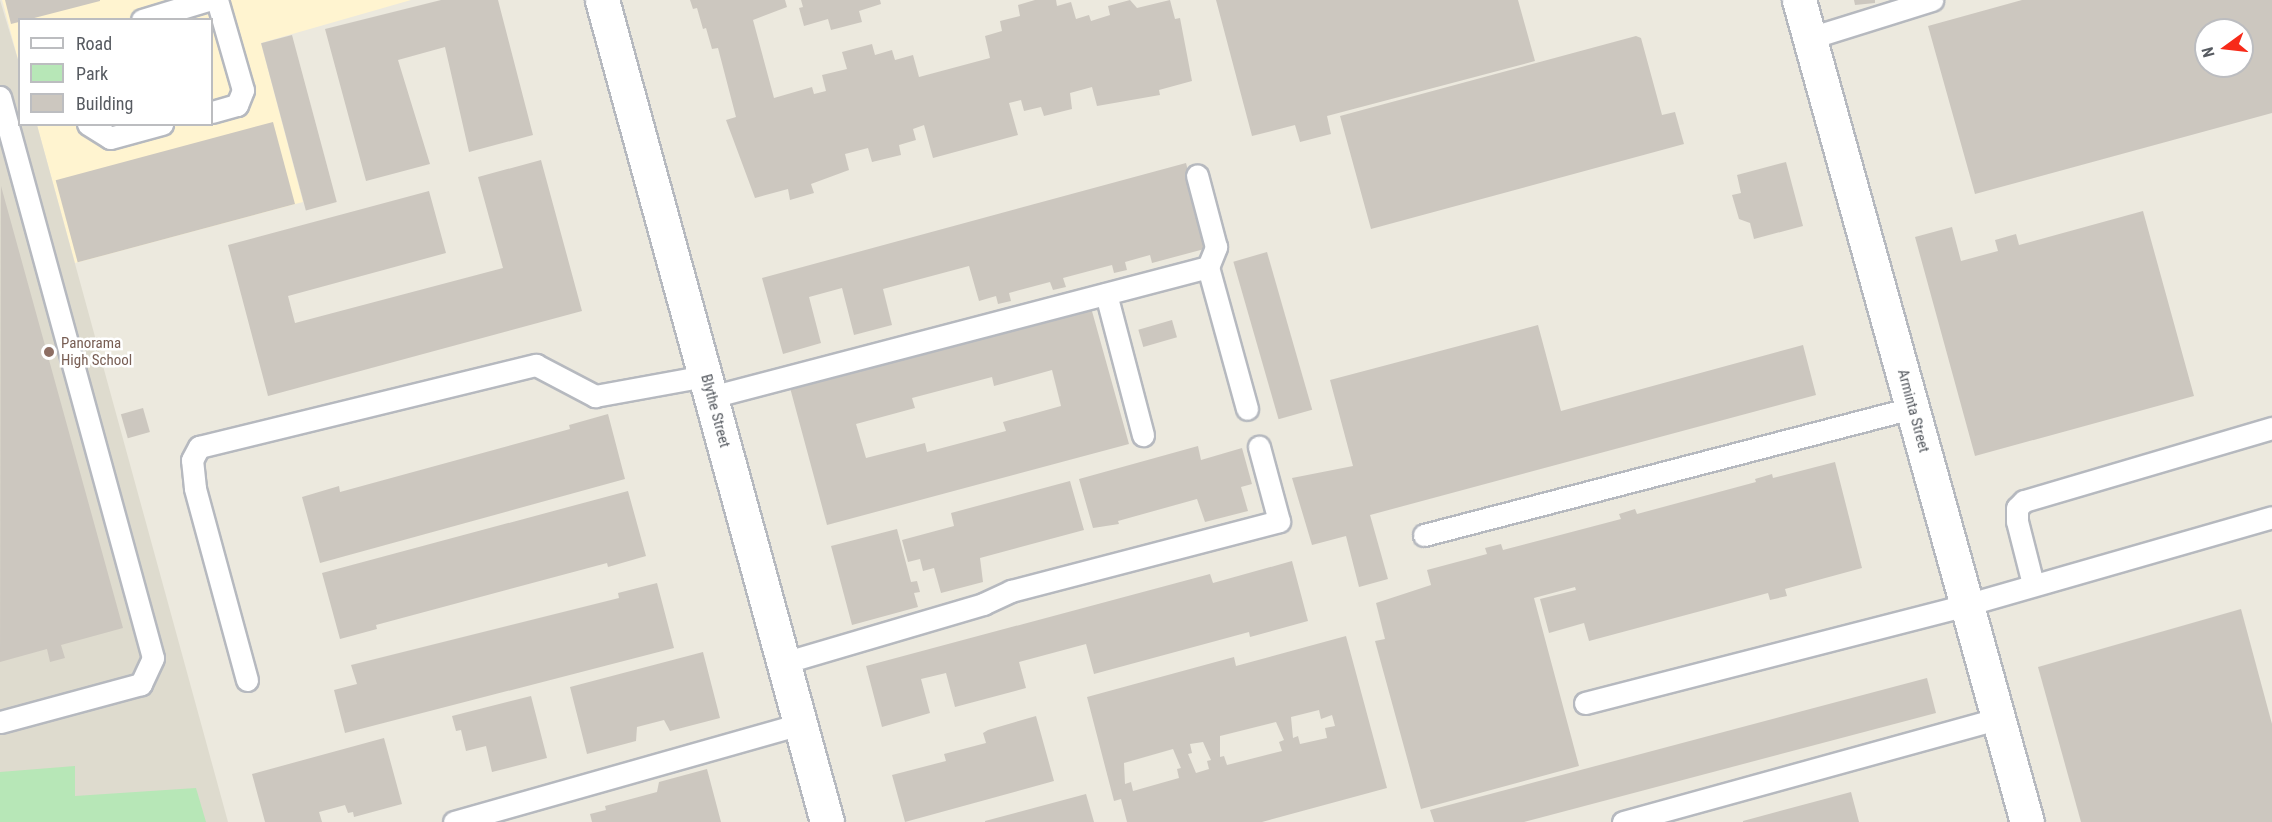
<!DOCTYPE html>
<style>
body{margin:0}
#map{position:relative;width:2272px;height:822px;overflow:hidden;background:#ece9de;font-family:"Roboto Condensed",sans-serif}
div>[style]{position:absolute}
.commercial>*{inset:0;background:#fff4d0}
.education>*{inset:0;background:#dedbce}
.green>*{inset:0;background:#b7e7b7}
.building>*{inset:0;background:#ccc7bf;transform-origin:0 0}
.roads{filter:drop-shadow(2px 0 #b6b9bf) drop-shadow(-2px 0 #b6b9bf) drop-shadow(0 2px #b6b9bf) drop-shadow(0 -2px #b6b9bf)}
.lane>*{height:21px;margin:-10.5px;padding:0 10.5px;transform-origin:10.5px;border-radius:10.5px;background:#fff}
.street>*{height:33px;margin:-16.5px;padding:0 16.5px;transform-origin:16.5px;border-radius:16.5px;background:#fff}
.dots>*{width:16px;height:16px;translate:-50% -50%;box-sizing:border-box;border:3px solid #fff;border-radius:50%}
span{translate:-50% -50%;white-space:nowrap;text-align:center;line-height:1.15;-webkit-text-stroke:5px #fff;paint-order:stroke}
.education-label{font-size:15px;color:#785e54}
.left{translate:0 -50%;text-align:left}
.street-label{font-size:15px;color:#575b61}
.legend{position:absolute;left:18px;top:18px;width:195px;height:108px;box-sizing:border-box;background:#fff;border:2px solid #bcbdc0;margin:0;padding:8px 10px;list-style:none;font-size:18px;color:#575b61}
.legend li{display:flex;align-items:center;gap:12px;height:30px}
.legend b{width:30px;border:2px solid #bcbdc0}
.north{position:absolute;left:2194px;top:18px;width:60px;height:60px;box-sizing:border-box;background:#fff;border:2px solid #bcbdc0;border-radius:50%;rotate:255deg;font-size:16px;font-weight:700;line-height:24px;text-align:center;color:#575b61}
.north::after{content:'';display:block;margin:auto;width:21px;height:27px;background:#f72a19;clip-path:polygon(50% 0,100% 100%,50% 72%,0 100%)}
</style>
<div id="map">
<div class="commercial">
<i style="clip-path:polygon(2px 0,411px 0,261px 43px,303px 202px,75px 263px,37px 125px,212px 124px,212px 20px,20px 20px,19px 63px)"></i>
</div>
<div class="education">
<i style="clip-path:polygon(0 0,19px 63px,20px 124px,37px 125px,228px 822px,0 822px)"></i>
</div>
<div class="green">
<i style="clip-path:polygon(75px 766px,75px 796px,196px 788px,206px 822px,0 822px,0 772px)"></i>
</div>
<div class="building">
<i style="clip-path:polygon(5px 0,100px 0,100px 1px,11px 24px)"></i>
<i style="clip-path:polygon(441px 0,498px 0,533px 135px,469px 152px,445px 47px,398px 60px,430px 164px,366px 181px,325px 29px)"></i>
<i style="clip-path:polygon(690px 0,785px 0,787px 7px,753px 20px,774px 98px,812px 87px,814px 94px,826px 91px,822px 75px,847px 69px,842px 52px,872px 44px,875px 55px,892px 50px,895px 60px,913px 55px,919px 77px,990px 58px,985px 36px,1002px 31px,1000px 21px,1020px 16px,1018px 5px,1035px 0,1056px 0,1057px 6px,1071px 2px,1076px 19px,1089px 15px,1091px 21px,1110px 15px,1108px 6px,1130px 0,1137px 8px,1170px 0,1175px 19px,1180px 18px,1192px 81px,1159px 90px,1160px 95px,1097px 106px,1092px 87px,1070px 93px,1072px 109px,1044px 116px,1041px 107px,1024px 111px,1021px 100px,1009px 103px,1018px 135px,933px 158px,924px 125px,913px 129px,916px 140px,899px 145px,901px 155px,872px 162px,868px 148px,845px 154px,849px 170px,811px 184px,814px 193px,790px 200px,788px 189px,755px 198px,726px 120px,736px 117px,718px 48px,712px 49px,706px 28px,703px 29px,697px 8px,693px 9px)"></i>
<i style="clip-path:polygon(801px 0,880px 0,881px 4px,859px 11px,862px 22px,831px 30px,828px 19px,804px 26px,799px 8px,803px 7px)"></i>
<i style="clip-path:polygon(1216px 0,1518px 0,1535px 61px,1327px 116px,1331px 134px,1300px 142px,1295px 125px,1252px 136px)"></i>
<i style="clip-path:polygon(1854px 0,1875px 0,1875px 3px,1855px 5px)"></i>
<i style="clip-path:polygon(evenodd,2022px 0,2272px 0,2272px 113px,1975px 194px,1928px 26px,2022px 0,2206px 30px,2242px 30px,2242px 66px,2206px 66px,2206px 30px)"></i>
<i style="left:292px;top:35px;width:173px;height:32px;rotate:75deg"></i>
<i style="clip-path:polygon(1636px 36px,1641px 38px,1662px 115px,1675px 112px,1684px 144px,1371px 229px,1340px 116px)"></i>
<i style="left:273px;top:122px;width:85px;height:225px;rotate:75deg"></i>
<i style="clip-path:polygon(541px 160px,582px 311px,268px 396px,228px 245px,429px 191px,446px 253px,288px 296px,295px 323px,503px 268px,478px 177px)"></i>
<i style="clip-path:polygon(1786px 162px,1803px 226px,1754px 239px,1750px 223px,1739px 219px,1732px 195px,1741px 193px,1737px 175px)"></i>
<i style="clip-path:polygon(1186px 163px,1208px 248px,1152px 263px,1150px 255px,1125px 262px,1127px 270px,1114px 273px,1112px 265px,1063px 278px,1066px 287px,1053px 290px,1050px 282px,1009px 293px,1011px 301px,998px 304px,996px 296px,979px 301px,969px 266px,883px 289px,892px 325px,854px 335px,842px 288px,809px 297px,821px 343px,783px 354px,762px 278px)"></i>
<i style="clip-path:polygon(1px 186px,123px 628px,61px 645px,65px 658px,50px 662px,47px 649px,0 662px)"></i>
<i style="clip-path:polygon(2143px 211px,2194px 396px,1975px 456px,1915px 237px,1952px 227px,1961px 261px,1998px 251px,1995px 240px,2016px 234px,2019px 245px)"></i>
<i style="left:1267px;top:252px;width:164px;height:35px;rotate:74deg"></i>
<i style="clip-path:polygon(evenodd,1090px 304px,1129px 444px,827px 525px,789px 384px,1090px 304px,1052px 370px,1061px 406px,1003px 422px,1006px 431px,927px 452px,925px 443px,866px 458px,856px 424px,915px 408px,912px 398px,992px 377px,994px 386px,1052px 370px)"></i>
<i style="left:1172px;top:320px;width:18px;height:35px;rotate:74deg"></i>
<i style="clip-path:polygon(1538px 325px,1561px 411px,1803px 345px,1816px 395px,1370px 515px,1388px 579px,1359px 587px,1346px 536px,1312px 545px,1292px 478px,1353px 466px,1330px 380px)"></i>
<i style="left:143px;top:408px;width:25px;height:23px;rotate:74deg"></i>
<i style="clip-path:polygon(608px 414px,625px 479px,320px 563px,302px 497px,339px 486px,340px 492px,570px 429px,569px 425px)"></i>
<i style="clip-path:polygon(1198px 446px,1201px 460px,1242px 448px,1252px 484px,1241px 487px,1248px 511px,1205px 522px,1197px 499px,1118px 521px,1119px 524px,1093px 528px,1079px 479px)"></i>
<i style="clip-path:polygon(1835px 462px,1862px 568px,1785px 589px,1787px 596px,1770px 600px,1768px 593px,1589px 641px,1584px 623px,1549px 633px,1540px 599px,1576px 590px,1575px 587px,1534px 598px,1579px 766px,1421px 809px,1375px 641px,1385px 639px,1376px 603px,1431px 585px,1427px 570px,1487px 554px,1485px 548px,1501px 544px,1503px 550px,1621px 519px,1619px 514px,1635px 509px,1637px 514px,1756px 482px,1755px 479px,1772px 474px,1773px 478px)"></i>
<i style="clip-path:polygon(1070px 481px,1084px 530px,980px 558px,983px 582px,941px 593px,934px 568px,923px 571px,920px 559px,908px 562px,902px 540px,954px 526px,951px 513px)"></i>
<i style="clip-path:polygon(628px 491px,646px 556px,608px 567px,607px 563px,376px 625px,377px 629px,340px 639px,322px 573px)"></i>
<i style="clip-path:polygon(897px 529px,911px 582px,917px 581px,920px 592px,914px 593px,918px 607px,852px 625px,831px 546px)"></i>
<i style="clip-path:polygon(1292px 561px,1308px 621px,1250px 637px,1249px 632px,1094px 674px,1086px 644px,1019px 662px,1026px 688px,955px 707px,946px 673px,921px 679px,930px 713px,882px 727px,866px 666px,1210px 574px,1213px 583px)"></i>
<i style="clip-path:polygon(657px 583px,674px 648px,345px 733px,334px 690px,357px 684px,351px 665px,619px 598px,618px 593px)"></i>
<i style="clip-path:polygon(2241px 609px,2272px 724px,2272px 822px,2081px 822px,2038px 667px)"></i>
<i style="clip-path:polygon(evenodd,1346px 636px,1387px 788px,1262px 822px,1127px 822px,1121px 799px,1114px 801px,1087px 697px,1234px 657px,1236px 666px,1346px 636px,1319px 710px,1321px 719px,1332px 715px,1335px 726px,1325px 728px,1327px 738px,1300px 744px,1298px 736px,1293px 738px,1291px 717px,1319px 710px,1346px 636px,1276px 722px,1284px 740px,1279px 742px,1282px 751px,1227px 765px,1224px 756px,1220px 757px,1220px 736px,1276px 722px,1346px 636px,1203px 742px,1211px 760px,1207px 761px,1209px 769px,1196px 773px,1188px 754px,1192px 753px,1190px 744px,1203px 742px,1346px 636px,1173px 749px,1181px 768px,1177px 769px,1179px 778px,1133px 791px,1131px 782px,1125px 784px,1124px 763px,1173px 749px)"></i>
<i style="clip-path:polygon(703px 652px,720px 718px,670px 731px,664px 720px,637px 727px,636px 741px,587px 754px,570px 687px)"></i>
<i style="clip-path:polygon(1927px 678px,1936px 713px,1524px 822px,1434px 822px,1430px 810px)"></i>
<i style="clip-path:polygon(531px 696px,547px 758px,492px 772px,486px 746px,466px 751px,461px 730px,456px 731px,452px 716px)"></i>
<i style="clip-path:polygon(1036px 716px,1054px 781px,905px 822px,892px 775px,946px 761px,944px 754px,986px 743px,983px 733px,988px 730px)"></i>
<i style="clip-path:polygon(384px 738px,402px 804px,354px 817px,353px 812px,348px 813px,345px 805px,319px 812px,322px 822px,265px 822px,252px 774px)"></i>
<i style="clip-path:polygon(707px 769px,721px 822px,592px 822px,590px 814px,606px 810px,605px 806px,657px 792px,659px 782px)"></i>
<i style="clip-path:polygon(1851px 792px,1859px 822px,1743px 822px,1743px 821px)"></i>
<i style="clip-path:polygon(1086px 794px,1094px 822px,985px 822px,985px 821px)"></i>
</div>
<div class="roads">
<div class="lane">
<i style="left:142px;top:20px;width:69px;rotate:-16.9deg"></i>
<i style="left:1810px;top:38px;width:128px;rotate:-17.3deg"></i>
<i style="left:0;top:97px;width:581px;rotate:74.74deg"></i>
<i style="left:153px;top:658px;width:29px;rotate:115deg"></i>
<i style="left:141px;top:684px;width:146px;rotate:164.9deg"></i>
<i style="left:212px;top:112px;width:26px;rotate:-16deg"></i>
<i style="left:237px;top:105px;width:16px;rotate:-68deg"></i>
<i style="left:243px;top:90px;width:94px;rotate:-106.1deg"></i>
<i style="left:88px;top:124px;width:26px;rotate:32deg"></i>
<i style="left:110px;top:138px;width:54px;rotate:-15.1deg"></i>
<i style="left:1208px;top:267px;width:147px;rotate:74.6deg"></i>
<i style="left:1106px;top:294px;width:146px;rotate:75.3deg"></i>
<i style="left:711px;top:397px;width:514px;rotate:-14.66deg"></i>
<i style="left:1208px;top:267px;width:22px;rotate:-68deg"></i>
<i style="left:1216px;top:247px;width:74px;rotate:-104.8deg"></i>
<i style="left:1424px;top:535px;width:504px;rotate:-14.59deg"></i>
<i style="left:2033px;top:584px;width:65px;rotate:-104.3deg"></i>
<i style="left:2017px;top:521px;width:13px;rotate:-90deg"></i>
<i style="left:2017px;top:508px;width:10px;rotate:-45deg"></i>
<i style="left:2024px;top:501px;width:259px;rotate:-16.4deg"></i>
<i style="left:783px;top:663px;width:209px;rotate:-16.4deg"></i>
<i style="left:983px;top:604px;width:31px;rotate:-25deg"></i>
<i style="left:1011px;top:591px;width:277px;rotate:-14.6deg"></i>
<i style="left:1279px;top:521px;width:77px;rotate:-105.1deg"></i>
<i style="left:247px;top:680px;width:199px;rotate:-105.2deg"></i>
<i style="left:195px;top:488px;width:28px;rotate:-96deg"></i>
<i style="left:192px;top:460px;width:15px;rotate:-62deg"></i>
<i style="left:199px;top:447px;width:347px;rotate:-13.7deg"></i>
<i style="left:536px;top:365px;width:67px;rotate:27.7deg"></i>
<i style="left:595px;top:396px;width:112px;rotate:-10.3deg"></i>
<i style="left:1585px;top:703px;width:393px;rotate:-14.4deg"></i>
<i style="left:1966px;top:605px;width:318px;rotate:-16deg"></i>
<i style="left:454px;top:822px;width:360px;rotate:-15.8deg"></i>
<i style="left:1623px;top:822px;width:389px;rotate:-15.4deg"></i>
</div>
<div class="street">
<i style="left:602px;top:0;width:852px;rotate:74.69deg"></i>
<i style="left:1799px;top:0;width:853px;rotate:74.5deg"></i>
</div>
</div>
<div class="dots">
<i style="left:49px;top:352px;background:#8d6e63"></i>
</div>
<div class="education-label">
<span class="left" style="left:61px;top:352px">Panorama<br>High School</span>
</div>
<div class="street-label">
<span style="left:715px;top:411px;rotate:75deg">Blythe Street</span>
<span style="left:1913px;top:411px;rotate:75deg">Arminta Street</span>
</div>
<ul class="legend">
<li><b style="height:8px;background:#fff"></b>Road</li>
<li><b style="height:16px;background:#b7e7b7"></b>Park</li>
<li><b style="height:16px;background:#ccc7bf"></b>Building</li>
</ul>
<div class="north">N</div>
</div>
